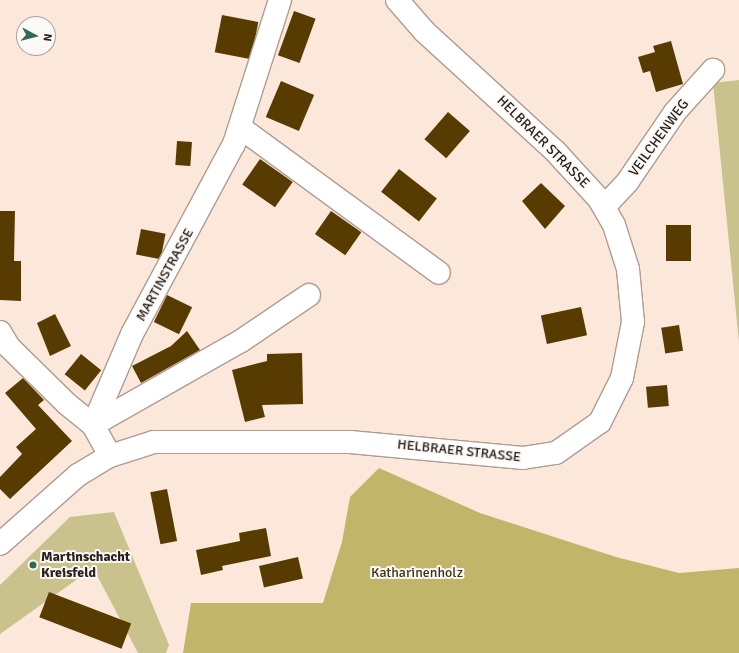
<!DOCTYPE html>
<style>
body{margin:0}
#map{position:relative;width:739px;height:653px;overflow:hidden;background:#fbe8db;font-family:Signika,sans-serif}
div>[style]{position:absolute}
.green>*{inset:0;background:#cac28d}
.forest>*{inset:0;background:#c1b56a}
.building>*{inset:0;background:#583b00;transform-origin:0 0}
.roads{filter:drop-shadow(1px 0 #af9c91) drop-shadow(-1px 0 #af9c91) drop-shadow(0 1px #af9c91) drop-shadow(0 -1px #af9c91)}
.minor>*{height:22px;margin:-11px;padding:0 11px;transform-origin:11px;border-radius:11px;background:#fff}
.secondary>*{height:22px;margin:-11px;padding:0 11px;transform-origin:11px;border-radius:11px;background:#fff}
.dots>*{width:11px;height:11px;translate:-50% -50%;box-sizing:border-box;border:2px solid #fcf8f6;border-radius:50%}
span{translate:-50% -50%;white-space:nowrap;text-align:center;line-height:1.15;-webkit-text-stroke:4px #fcf8f6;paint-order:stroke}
.street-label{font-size:14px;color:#27201c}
.poi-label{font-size:14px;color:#27201c;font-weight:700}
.left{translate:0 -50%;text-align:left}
.park-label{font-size:14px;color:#393412}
.north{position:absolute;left:16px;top:16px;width:40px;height:40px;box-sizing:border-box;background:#fcf8f6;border:1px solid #a7a29f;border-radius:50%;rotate:97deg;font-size:11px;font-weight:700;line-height:16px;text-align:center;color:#27201c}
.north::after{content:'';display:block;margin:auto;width:14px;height:18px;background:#2e6b56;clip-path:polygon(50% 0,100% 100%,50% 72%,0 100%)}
</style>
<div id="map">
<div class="green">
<i style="clip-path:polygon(739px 80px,739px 342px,713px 83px)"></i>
<i style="clip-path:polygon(114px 512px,169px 645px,166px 653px,138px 653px,93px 568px,0 634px,0 585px,70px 517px)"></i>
</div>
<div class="forest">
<i style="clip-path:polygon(379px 468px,480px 513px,616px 557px,679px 573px,739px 568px,739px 653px,183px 653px,191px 603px,323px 603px,342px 542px,350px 497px)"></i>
</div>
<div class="building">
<i style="left:294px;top:11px;width:23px;height:47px;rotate:20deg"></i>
<i style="left:222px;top:15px;width:37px;height:38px;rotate:11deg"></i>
<i style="clip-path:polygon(671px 41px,683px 84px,656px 92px,650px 71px,643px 73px,638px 57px,655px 52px,653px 46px)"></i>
<i style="left:281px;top:81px;width:36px;height:39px;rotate:23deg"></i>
<i style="left:448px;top:112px;width:29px;height:36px;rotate:41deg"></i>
<i style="left:177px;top:141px;width:15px;height:24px;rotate:4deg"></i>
<i style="left:260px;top:159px;width:40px;height:31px;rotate:35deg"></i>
<i style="left:399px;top:169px;width:48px;height:29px;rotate:38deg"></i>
<i style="clip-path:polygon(541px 183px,565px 206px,545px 229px,522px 201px)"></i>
<i style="clip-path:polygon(0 211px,15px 211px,14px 261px,21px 261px,21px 301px,0 300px)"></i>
<i style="left:331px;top:211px;width:37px;height:28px;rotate:35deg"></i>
<i style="left:691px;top:225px;width:36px;height:25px;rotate:90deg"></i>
<i style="left:141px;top:229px;width:25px;height:26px;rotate:11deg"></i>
<i style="left:167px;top:295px;width:28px;height:30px;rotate:26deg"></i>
<i style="left:581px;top:307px;width:29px;height:41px;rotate:78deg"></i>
<i style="clip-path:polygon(55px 314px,71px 346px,50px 356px,37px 323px)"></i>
<i style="left:679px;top:325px;width:26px;height:18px;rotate:81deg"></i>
<i style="clip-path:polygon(187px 331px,200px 350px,141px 383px,132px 366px,171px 346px)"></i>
<i style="clip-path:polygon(302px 353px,303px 404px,262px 405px,265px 417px,245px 422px,232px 370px,267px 361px,267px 354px)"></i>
<i style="left:81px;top:354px;width:26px;height:26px;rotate:39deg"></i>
<i style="clip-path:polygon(23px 378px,44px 400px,38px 405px,72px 441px,10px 499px,0 489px,0 477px,22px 454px,16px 447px,36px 429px,5px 393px)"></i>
<i style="left:667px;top:385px;width:21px;height:21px;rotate:85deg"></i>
<i style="left:167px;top:489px;width:53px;height:17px;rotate:79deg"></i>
<i style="clip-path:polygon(266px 528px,271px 556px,222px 566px,223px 570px,201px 575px,196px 550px,240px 541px,239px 533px)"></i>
<i style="left:298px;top:557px;width:22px;height:40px;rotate:77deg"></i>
<i style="left:49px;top:592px;width:88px;height:27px;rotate:21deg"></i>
</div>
<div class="roads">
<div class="minor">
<i style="left:241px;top:128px;width:245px;rotate:36.2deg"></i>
<i style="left:604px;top:207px;width:35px;rotate:-47deg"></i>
<i style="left:628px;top:181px;width:83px;rotate:-55.7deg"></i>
<i style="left:675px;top:112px;width:57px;rotate:-47.9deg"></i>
<i style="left:0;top:332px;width:17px;rotate:59deg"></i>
<i style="left:9px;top:347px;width:81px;rotate:44.5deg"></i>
<i style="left:67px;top:404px;width:33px;rotate:39deg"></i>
<i style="left:93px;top:425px;width:35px;rotate:61deg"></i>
<i style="left:93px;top:425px;width:99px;rotate:-66.8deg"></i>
<i style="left:132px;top:334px;width:216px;rotate:-61.8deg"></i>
<i style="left:234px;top:144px;width:151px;rotate:-72.3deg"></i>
<i style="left:93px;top:425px;width:170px;rotate:-29.6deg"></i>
<i style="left:241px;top:341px;width:82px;rotate:-34.1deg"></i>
</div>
<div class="secondary">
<i style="left:0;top:544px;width:104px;rotate:-41.5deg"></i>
<i style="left:78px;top:475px;width:37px;rotate:-31deg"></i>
<i style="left:110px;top:456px;width:46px;rotate:-17.7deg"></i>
<i style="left:154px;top:442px;width:196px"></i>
<i style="left:350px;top:442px;width:174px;rotate:5.3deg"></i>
<i style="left:523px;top:458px;width:33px;rotate:-9deg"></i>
<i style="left:556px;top:453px;width:54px;rotate:-35.2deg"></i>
<i style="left:600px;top:422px;width:49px;rotate:-63.4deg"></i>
<i style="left:622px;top:378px;width:57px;rotate:-78.9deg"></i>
<i style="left:633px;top:322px;width:53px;rotate:-95.4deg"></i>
<i style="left:628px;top:269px;width:46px;rotate:-107.7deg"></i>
<i style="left:614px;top:225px;width:30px;rotate:-120deg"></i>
<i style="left:599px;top:199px;width:64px;rotate:-132.5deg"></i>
<i style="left:556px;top:152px;width:179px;rotate:-137.5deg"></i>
<i style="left:424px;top:31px;width:41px;rotate:-131.1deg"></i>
</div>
</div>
<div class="dots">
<i style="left:33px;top:565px;background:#2e6b56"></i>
</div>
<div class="street-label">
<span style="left:659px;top:138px;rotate:-54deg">VEILCHENWEG</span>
<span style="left:543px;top:142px;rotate:45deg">HELBRAER STRASSE</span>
<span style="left:165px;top:275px;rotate:-61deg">MARTINSTRASSE</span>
<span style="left:459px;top:451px;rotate:6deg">HELBRAER STRASSE</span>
</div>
<div class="poi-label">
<span class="left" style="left:41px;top:565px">Martinschacht<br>Kreisfeld</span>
</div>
<div class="park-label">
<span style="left:417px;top:573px">Katharinenholz</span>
</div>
<div class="north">N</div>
</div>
